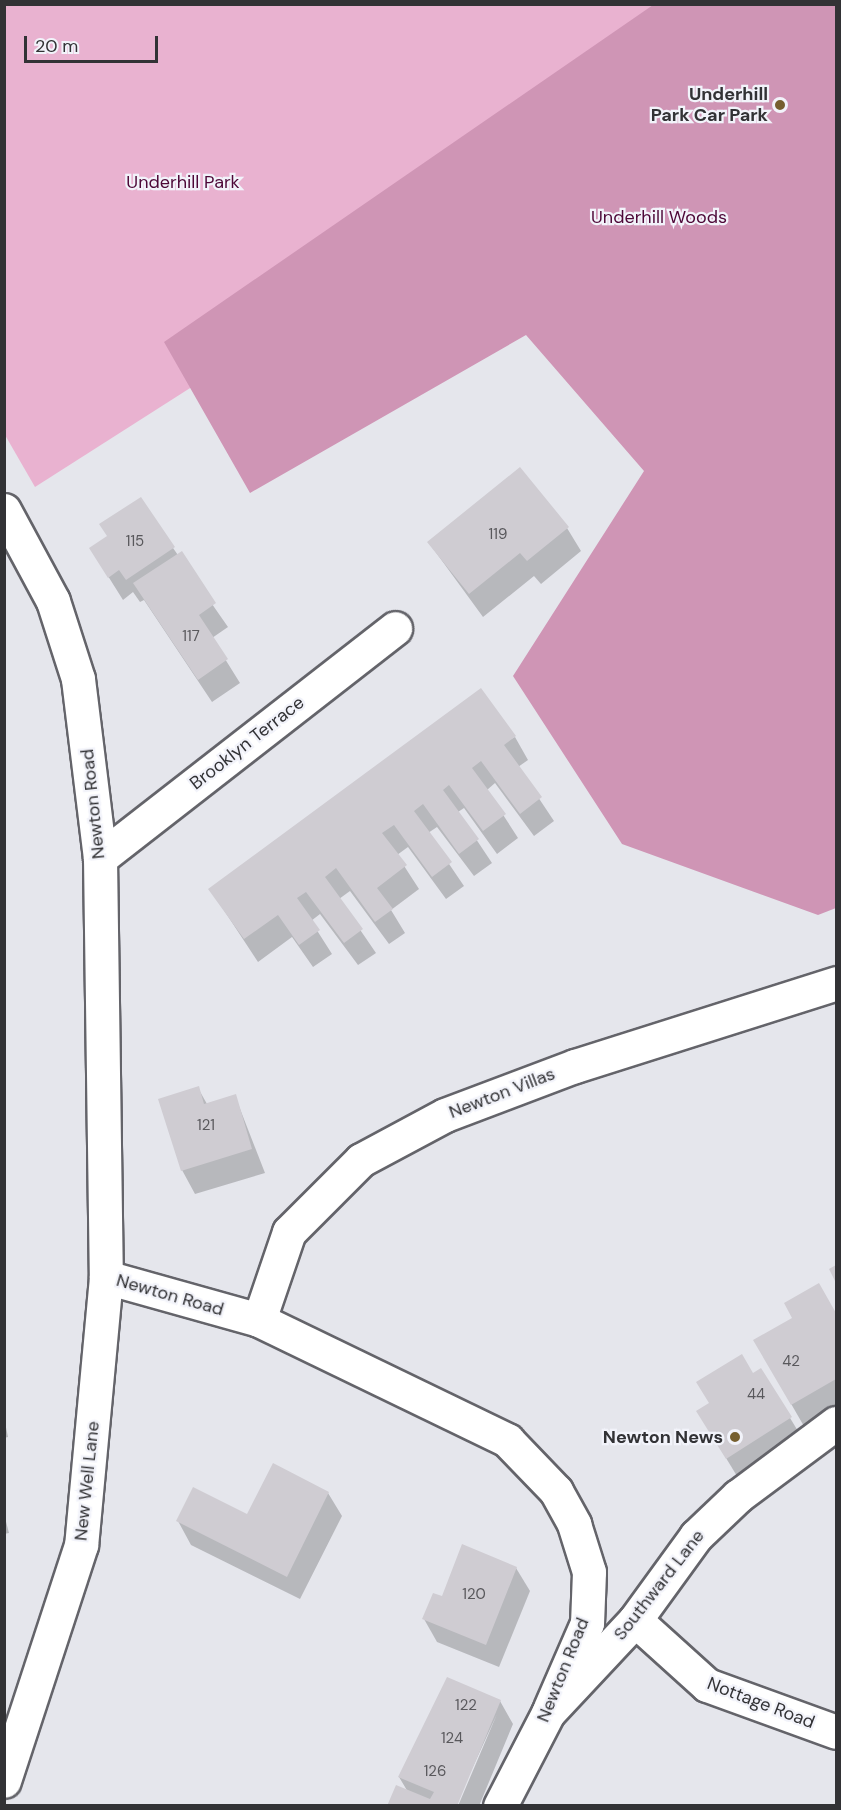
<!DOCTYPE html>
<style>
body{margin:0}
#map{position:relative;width:841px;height:1810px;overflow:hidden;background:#e5e6ec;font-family:"DM Sans",sans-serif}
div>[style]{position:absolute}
.green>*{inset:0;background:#e9b2d0}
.forest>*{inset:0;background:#cf95b5}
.shadow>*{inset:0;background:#0003}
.building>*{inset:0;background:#cfccd2}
.roads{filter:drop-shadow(2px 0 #64646a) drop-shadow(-2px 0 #64646a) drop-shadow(0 2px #64646a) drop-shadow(0 -2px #64646a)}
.street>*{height:33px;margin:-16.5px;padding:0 16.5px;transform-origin:16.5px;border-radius:16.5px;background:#fff}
.secondary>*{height:33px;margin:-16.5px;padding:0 16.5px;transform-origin:16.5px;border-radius:16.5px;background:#fff}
.dots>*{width:16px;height:16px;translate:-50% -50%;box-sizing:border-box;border:3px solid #f2f3fa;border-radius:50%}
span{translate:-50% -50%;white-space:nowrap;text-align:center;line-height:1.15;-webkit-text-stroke:4.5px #f2f3fa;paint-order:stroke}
.number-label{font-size:15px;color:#59585c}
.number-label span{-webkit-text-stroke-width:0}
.poi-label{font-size:18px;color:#323235;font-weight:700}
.right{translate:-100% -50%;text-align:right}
.park-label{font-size:18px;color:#4d0737}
.street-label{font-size:18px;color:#323235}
.frame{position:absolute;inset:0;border:6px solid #323235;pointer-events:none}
.scale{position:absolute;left:24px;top:36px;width:134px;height:27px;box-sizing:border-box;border:3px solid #323235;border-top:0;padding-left:8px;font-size:18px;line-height:21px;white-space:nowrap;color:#323235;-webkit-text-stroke:4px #f2f3fa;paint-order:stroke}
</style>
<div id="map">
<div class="green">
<i style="clip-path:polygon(4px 5px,734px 5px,634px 105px,35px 487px,5px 435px)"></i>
</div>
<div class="forest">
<i style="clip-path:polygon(653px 5px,836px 5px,836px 908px,818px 915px,622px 844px,513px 676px,644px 471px,526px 335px,250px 493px,164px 342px)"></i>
</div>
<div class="shadow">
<i style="clip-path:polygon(567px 528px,581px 551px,541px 584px,534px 576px,483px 617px,429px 543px)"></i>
<i style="clip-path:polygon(173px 548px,228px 627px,212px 638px,240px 683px,212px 702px,144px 600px,140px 602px,133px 592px,123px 600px,91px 549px)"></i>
<i style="clip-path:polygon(515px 737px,528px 760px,518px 767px,554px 821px,534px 836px,495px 783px,487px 790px,518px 838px,497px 854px,464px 808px,458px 812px,492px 863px,474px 876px,437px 827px,428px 833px,464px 886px,446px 899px,408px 847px,397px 855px,419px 889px,391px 910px,405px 933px,389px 944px,350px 891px,339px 899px,376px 953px,358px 965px,320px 914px,311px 921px,332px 954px,313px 967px,292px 937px,258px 962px,210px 889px)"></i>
<i style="clip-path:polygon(198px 1088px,207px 1104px,235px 1096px,265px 1173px,195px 1194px,182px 1170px)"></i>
<i style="clip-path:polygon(819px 1285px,836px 1316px,836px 1410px,805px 1428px,755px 1341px,794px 1319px)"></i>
<i style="clip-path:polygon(761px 1370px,804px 1441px,740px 1481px,712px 1435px)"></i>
<i style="clip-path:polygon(4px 1418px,8px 1437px,4px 1438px)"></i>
<i style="clip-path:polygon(328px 1493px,342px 1516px,300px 1599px,191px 1545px,178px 1521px,248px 1516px)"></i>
<i style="clip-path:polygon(4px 1514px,9px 1533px,4px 1534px)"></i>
<i style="clip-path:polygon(516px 1568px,530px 1591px,499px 1667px,437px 1642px,424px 1619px)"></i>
<i style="clip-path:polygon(500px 1701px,513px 1724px,479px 1806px,458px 1806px,497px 1714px,455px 1806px,389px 1806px,408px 1792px,399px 1777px)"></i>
</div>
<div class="building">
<i style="clip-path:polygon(520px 467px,569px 527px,527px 561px,520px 553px,469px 594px,427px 542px)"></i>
<i style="clip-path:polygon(141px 497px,175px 547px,126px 580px,119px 570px,108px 578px,89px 548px,107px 536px,99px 524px)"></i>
<i style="clip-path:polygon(182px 551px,216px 603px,199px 615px,228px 659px,198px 680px,133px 583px)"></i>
<i style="clip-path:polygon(481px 688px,516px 736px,504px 745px,542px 797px,520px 814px,481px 761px,472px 768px,506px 814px,483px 831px,449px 785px,443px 790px,479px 839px,459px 854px,423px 804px,414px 811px,452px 862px,432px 877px,394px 825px,382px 833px,407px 865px,377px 888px,393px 909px,375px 922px,336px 868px,325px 877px,363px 929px,344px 943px,306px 892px,297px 898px,320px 930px,299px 945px,278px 915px,244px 939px,208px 889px)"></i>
<i style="clip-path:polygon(199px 1086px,204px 1104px,236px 1094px,252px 1149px,181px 1171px,158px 1099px)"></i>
<i style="clip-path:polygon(836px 1265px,836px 1283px,829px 1269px)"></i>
<i style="clip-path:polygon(819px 1283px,836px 1313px,836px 1379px,791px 1405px,753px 1340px,792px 1318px,784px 1303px)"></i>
<i style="clip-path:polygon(742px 1354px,753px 1373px,761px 1368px,792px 1417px,726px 1459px,696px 1411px,709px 1403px,696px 1382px)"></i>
<i style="clip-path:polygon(273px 1463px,329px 1492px,287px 1577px,176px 1521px,193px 1487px,247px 1514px)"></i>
<i style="clip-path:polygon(462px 1544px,517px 1567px,486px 1645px,422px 1619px,433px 1593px,442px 1596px)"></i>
<i style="clip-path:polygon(447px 1677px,501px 1700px,457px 1806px,387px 1806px,396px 1785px,430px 1799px,434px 1792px,398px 1777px)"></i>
</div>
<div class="roads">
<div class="street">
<i style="left:100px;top:858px;width:374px;rotate:-37.9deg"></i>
<i style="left:106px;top:1277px;width:159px;rotate:15.7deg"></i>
<i style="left:259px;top:1320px;width:276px;rotate:25.8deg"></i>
<i style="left:507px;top:1440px;width:71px;rotate:46.1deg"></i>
<i style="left:556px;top:1491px;width:38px;rotate:61deg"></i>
<i style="left:574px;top:1524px;width:50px;rotate:72.6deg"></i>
<i style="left:589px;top:1572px;width:51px;rotate:92.2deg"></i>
<i style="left:587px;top:1623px;width:93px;rotate:113.5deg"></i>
<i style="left:259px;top:1320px;width:93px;rotate:-71.2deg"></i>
<i style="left:289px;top:1232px;width:102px;rotate:-45deg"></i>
<i style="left:361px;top:1160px;width:95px;rotate:-28.2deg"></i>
<i style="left:445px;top:1115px;width:139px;rotate:-20.7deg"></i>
<i style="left:575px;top:1066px;width:274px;rotate:-17.6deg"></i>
<i style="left:635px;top:1620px;width:97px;rotate:42.1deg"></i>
<i style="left:707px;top:1685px;width:137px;rotate:20deg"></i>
</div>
<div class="secondary">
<i style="left:4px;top:510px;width:103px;rotate:61.7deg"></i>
<i style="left:53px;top:601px;width:82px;rotate:72.2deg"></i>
<i style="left:78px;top:679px;width:180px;rotate:83deg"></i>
<i style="left:100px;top:858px;width:419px;rotate:89.2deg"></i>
<i style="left:106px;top:1277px;width:269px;rotate:95.3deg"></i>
<i style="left:81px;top:1545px;width:248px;rotate:108.1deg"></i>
<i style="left:500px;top:1806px;width:105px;rotate:-62.7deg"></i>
<i style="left:548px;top:1713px;width:127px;rotate:-46.9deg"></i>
<i style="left:635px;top:1620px;width:104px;rotate:-54deg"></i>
<i style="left:696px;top:1536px;width:58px;rotate:-43.6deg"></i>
<i style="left:738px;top:1496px;width:122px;rotate:-36.7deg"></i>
</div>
</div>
<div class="dots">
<i style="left:780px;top:105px;background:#765f2f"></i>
<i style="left:735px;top:1437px;background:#765f2f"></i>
</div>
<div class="number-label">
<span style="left:498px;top:535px">119</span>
<span style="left:135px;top:542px">115</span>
<span style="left:191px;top:637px">117</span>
<span style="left:206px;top:1126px">121</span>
<span style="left:791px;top:1362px">42</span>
<span style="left:756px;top:1395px">44</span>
<span style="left:474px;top:1595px">120</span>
<span style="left:466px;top:1706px">122</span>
<span style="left:452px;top:1739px">124</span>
<span style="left:435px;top:1772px">126</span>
</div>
<div class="poi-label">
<span class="right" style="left:768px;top:105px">Underhill<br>Park Car Park</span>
<span class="right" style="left:723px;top:1437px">Newton News</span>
</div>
<div class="park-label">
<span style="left:183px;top:182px">Underhill Park</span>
<span style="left:659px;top:217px">Underhill Woods</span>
</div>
<div class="street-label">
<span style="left:247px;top:743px;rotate:-38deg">Brooklyn Terrace</span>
<span style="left:93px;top:804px;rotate:-96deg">Newton Road</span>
<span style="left:502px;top:1093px;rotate:-21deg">Newton Villas</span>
<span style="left:170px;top:1295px;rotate:16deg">Newton Road</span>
<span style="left:87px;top:1481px;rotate:-84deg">New Well Lane</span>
<span style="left:659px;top:1585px;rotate:-52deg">Southward Lane</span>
<span style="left:563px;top:1670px;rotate:-68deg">Newton Road</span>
<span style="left:761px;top:1703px;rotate:21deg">Nottage Road</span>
</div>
<div class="frame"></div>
<div class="scale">20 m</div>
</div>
